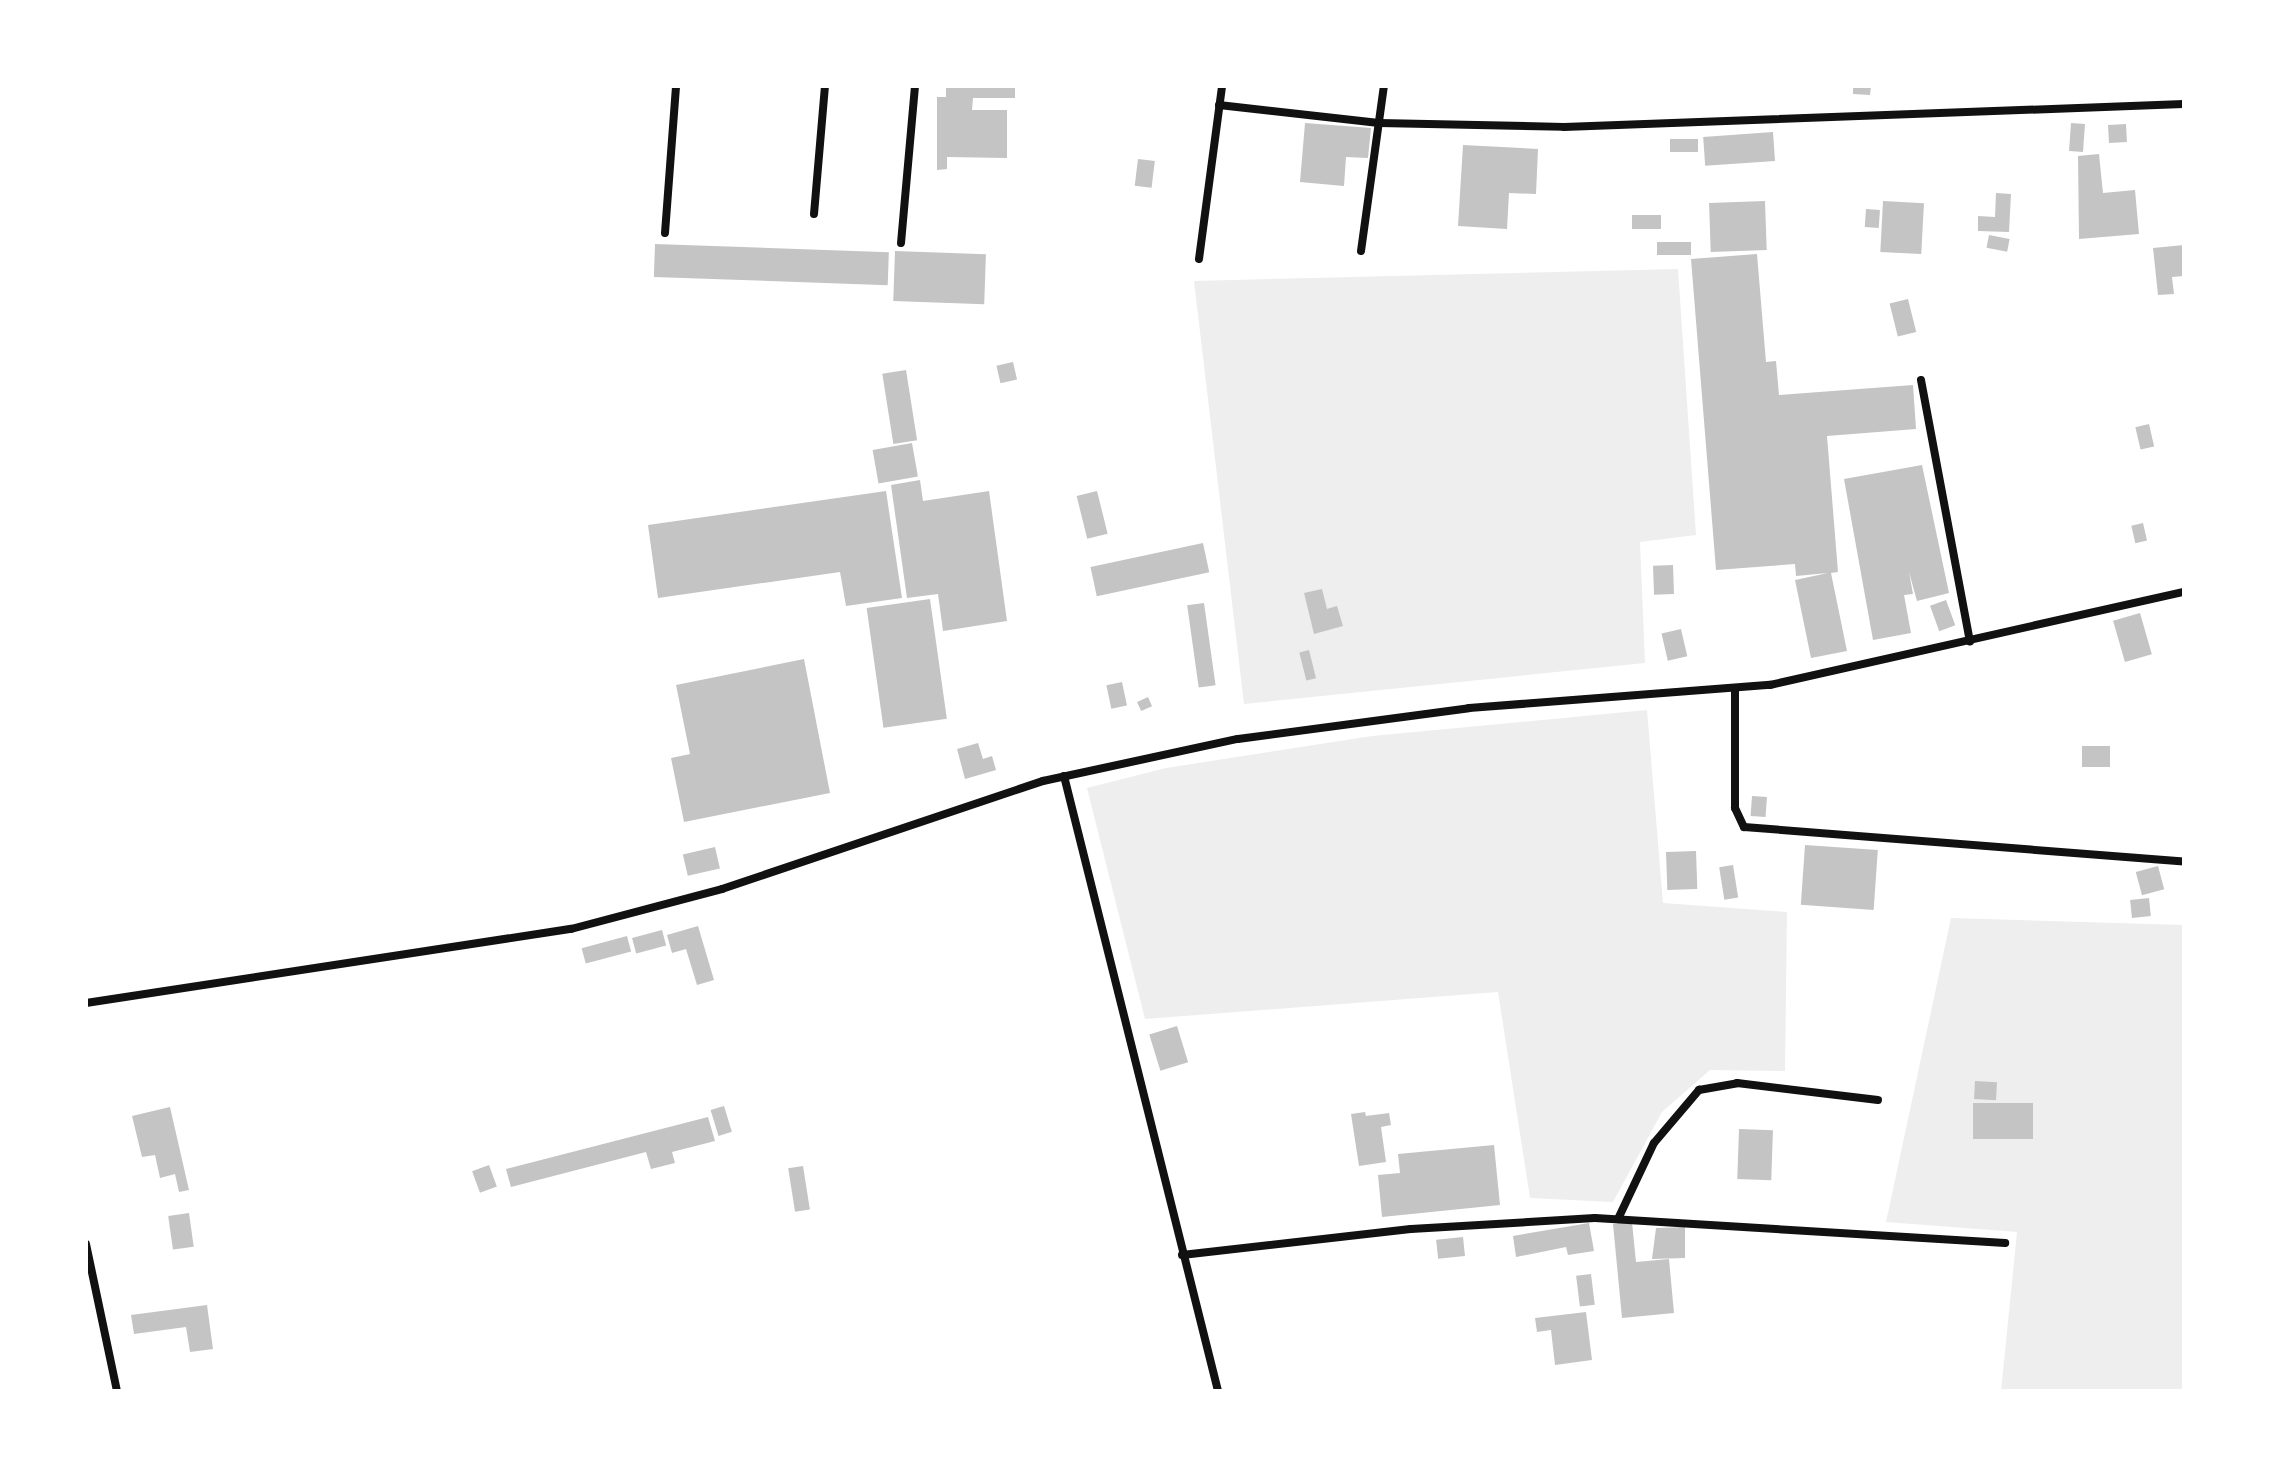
<!DOCTYPE html>
<style>
body{margin:0}
#map{position:relative;width:2270px;height:1477px;overflow:hidden;background:#fff;font-family:Raleway,sans-serif}
div>[style]{position:absolute}
.green>*{inset:0;background:#eee}
.building>*{inset:0;background:#c4c4c4;transform-origin:0 0}
.minor>*{height:8px;margin:-4px;padding:0 4px;transform-origin:4px;border-radius:4px;background:#111}
span{translate:-50% -50%;white-space:nowrap;text-align:center;line-height:1.15;-webkit-text-stroke:7px #fff;paint-order:stroke}
.frame{position:absolute;inset:0;border:88px solid #fff;pointer-events:none}
</style>
<div id="map">
<div class="green">
<i style="clip-path:polygon(1678px 269px,1696px 535px,1640px 542px,1645px 663px,1244px 704px,1194px 281px)"></i>
<i style="clip-path:polygon(1647px 710px,1663px 903px,1787px 912px,1785px 1071px,1710px 1070px,1662px 1112px,1613px 1202px,1530px 1198px,1498px 992px,1145px 1019px,1087px 788px,1166px 768px,1372px 736px)"></i>
<i style="clip-path:polygon(1951px 918px,2184px 925px,2184px 1391px,2001px 1391px,2017px 1232px,1886px 1222px)"></i>
</div>
<div class="building">
<i style="clip-path:polygon(946px 86px,1015px 86px,1015px 98px,973px 98px,972px 110px,1007px 110px,1007px 158px,947px 157px,947px 169px,937px 170px,937px 97px,946px 97px)"></i>
<i style="clip-path:polygon(1853px 86px,1871px 86px,1870px 95px,1853px 94px)"></i>
<i style="clip-path:polygon(1305px 123px,1371px 128px,1368px 158px,1346px 157px,1344px 186px,1300px 182px)"></i>
<i style="left:2071px;top:123px;width:14px;height:28px;rotate:4deg"></i>
<i style="left:2126px;top:124px;width:18px;height:18px;rotate:87deg"></i>
<i style="left:1773px;top:132px;width:29px;height:70px;rotate:86deg"></i>
<i style="left:1670px;top:139px;width:28px;height:13px"></i>
<i style="clip-path:polygon(1463px 145px,1538px 149px,1536px 194px,1509px 193px,1507px 229px,1458px 226px)"></i>
<i style="clip-path:polygon(2099px 154px,2103px 193px,2135px 190px,2139px 234px,2079px 239px,2078px 156px)"></i>
<i style="left:1138px;top:159px;width:17px;height:27px;rotate:7deg"></i>
<i style="clip-path:polygon(1996px 193px,2011px 194px,2009px 232px,1978px 231px,1978px 216px,1995px 217px)"></i>
<i style="left:1765px;top:201px;width:49px;height:56px;rotate:88deg"></i>
<i style="left:1883px;top:201px;width:41px;height:51px;rotate:3deg"></i>
<i style="left:1866px;top:209px;width:14px;height:18px;rotate:4deg"></i>
<i style="left:1632px;top:215px;width:29px;height:14px"></i>
<i style="left:1989px;top:235px;width:21px;height:13px;rotate:11deg"></i>
<i style="left:1691px;top:242px;width:13px;height:34px;rotate:90deg"></i>
<i style="left:655px;top:244px;width:234px;height:33px;rotate:2deg"></i>
<i style="clip-path:polygon(2184px 245px,2184px 276px,2172px 277px,2174px 294px,2158px 295px,2153px 248px)"></i>
<i style="left:895px;top:251px;width:91px;height:50px;rotate:2deg"></i>
<i style="clip-path:polygon(1757px 254px,1766px 362px,1776px 361px,1779px 395px,1913px 385px,1916px 429px,1827px 436px,1838px 572px,1831px 573px,1847px 651px,1811px 658px,1795px 580px,1828px 573px,1796px 576px,1795px 564px,1716px 570px,1691px 259px)"></i>
<i style="left:1908px;top:299px;width:34px;height:19px;rotate:76deg"></i>
<i style="left:1013px;top:362px;width:18px;height:17px;rotate:77deg"></i>
<i style="left:906px;top:370px;width:71px;height:24px;rotate:81deg"></i>
<i style="left:2149px;top:424px;width:23px;height:14px;rotate:77deg"></i>
<i style="left:912px;top:443px;width:34px;height:40px;rotate:80deg"></i>
<i style="clip-path:polygon(1922px 465px,1949px 593px,1917px 601px,1909px 572px,1913px 594px,1904px 595px,1911px 633px,1873px 640px,1844px 479px)"></i>
<i style="clip-path:polygon(920px 480px,923px 501px,989px 491px,1007px 621px,943px 631px,938px 594px,907px 598px,891px 485px)"></i>
<i style="clip-path:polygon(886px 491px,902px 598px,846px 606px,840px 572px,658px 598px,648px 525px)"></i>
<i style="left:1097px;top:491px;width:44px;height:21px;rotate:76deg"></i>
<i style="left:2143px;top:523px;width:18px;height:12px;rotate:77deg"></i>
<i style="left:1203px;top:543px;width:30px;height:115px;rotate:78deg"></i>
<i style="left:1673px;top:565px;width:29px;height:20px;rotate:88deg"></i>
<i style="clip-path:polygon(1322px 589px,1327px 609px,1337px 606px,1343px 626px,1314px 634px,1304px 593px)"></i>
<i style="left:930px;top:599px;width:121px;height:64px;rotate:82deg"></i>
<i style="left:1946px;top:600px;width:27px;height:17px;rotate:70deg"></i>
<i style="left:1204px;top:603px;width:83px;height:17px;rotate:82deg"></i>
<i style="left:2140px;top:613px;width:43px;height:28px;rotate:74deg"></i>
<i style="left:1681px;top:629px;width:28px;height:20px;rotate:77deg"></i>
<i style="left:1309px;top:650px;width:29px;height:10px;rotate:76deg"></i>
<i style="clip-path:polygon(804px 659px,830px 793px,684px 822px,671px 758px,690px 754px,676px 685px)"></i>
<i style="left:1122px;top:682px;width:24px;height:16px;rotate:78deg"></i>
<i style="left:1148px;top:697px;width:10px;height:12px;rotate:66deg"></i>
<i style="clip-path:polygon(978px 743px,983px 759px,992px 756px,996px 770px,965px 779px,957px 749px)"></i>
<i style="left:2082px;top:746px;width:28px;height:21px"></i>
<i style="left:1752px;top:796px;width:15px;height:20px;rotate:4deg"></i>
<i style="left:1805px;top:845px;width:73px;height:60px;rotate:4deg"></i>
<i style="left:715px;top:847px;width:22px;height:33px;rotate:77deg"></i>
<i style="left:1696px;top:851px;width:38px;height:30px;rotate:88deg"></i>
<i style="left:1733px;top:865px;width:33px;height:14px;rotate:81deg"></i>
<i style="left:2158px;top:866px;width:24px;height:23px;rotate:75deg"></i>
<i style="left:2149px;top:898px;width:18px;height:19px;rotate:84deg"></i>
<i style="clip-path:polygon(698px 926px,714px 980px,697px 985px,686px 949px,672px 953px,667px 935px)"></i>
<i style="left:662px;top:930px;width:16px;height:31px;rotate:75deg"></i>
<i style="left:627px;top:936px;width:16px;height:47px;rotate:75deg"></i>
<i style="left:1177px;top:1026px;width:38px;height:29px;rotate:73deg"></i>
<i style="left:1975px;top:1081px;width:22px;height:18px;rotate:3deg"></i>
<i style="left:1973px;top:1103px;width:60px;height:36px"></i>
<i style="left:724px;top:1106px;width:27px;height:14px;rotate:73deg"></i>
<i style="clip-path:polygon(170px 1107px,189px 1190px,179px 1192px,175px 1174px,160px 1178px,155px 1155px,142px 1157px,132px 1116px)"></i>
<i style="clip-path:polygon(1365px 1112px,1366px 1116px,1389px 1113px,1391px 1125px,1381px 1127px,1386px 1162px,1359px 1166px,1351px 1114px)"></i>
<i style="clip-path:polygon(708px 1117px,715px 1141px,672px 1152px,675px 1163px,651px 1169px,646px 1152px,511px 1187px,506px 1169px)"></i>
<i style="left:1739px;top:1129px;width:34px;height:50px;rotate:2deg"></i>
<i style="clip-path:polygon(1494px 1145px,1500px 1205px,1382px 1217px,1378px 1175px,1400px 1173px,1398px 1154px)"></i>
<i style="left:489px;top:1165px;width:23px;height:18px;rotate:70deg"></i>
<i style="left:803px;top:1166px;width:44px;height:15px;rotate:81deg"></i>
<i style="left:189px;top:1213px;width:34px;height:21px;rotate:82deg"></i>
<i style="clip-path:polygon(1632px 1222px,1636px 1262px,1669px 1259px,1674px 1313px,1622px 1318px,1613px 1224px)"></i>
<i style="clip-path:polygon(1589px 1223px,1594px 1251px,1568px 1255px,1566px 1247px,1516px 1257px,1513px 1236px)"></i>
<i style="clip-path:polygon(1685px 1227px,1685px 1258px,1652px 1259px,1656px 1228px)"></i>
<i style="left:1463px;top:1237px;width:19px;height:27px;rotate:84deg"></i>
<i style="left:1591px;top:1274px;width:31px;height:15px;rotate:83deg"></i>
<i style="clip-path:polygon(207px 1305px,213px 1349px,190px 1352px,186px 1327px,134px 1334px,131px 1315px)"></i>
<i style="clip-path:polygon(1586px 1312px,1592px 1360px,1555px 1365px,1551px 1330px,1537px 1332px,1535px 1318px)"></i>
</div>
<div class="minor">
<i style="left:1219px;top:105px;width:161px;rotate:6.4deg"></i>
<i style="left:1379px;top:123px;width:185px;rotate:1.2deg"></i>
<i style="left:1564px;top:127px;width:620px;rotate:-2.12deg"></i>
<i style="left:814px;top:214px;width:128px;rotate:-85.1deg"></i>
<i style="left:665px;top:233px;width:147px;rotate:-85.7deg"></i>
<i style="left:901px;top:243px;width:158px;rotate:-84.9deg"></i>
<i style="left:1361px;top:251px;width:167px;rotate:-82.1deg"></i>
<i style="left:1199px;top:259px;width:175px;rotate:-82.4deg"></i>
<i style="left:1921px;top:380px;width:266px;rotate:79.4deg"></i>
<i style="left:1735px;top:688px;width:120px;rotate:90deg"></i>
<i style="left:1735px;top:808px;width:21px;rotate:65deg"></i>
<i style="left:1744px;top:827px;width:441px;rotate:4.5deg"></i>
<i style="left:1064px;top:776px;width:634px;rotate:75.94deg"></i>
<i style="left:86px;top:1003px;width:491px;rotate:-8.7deg"></i>
<i style="left:571px;top:929px;width:156px;rotate:-14.8deg"></i>
<i style="left:722px;top:889px;width:339px;rotate:-18.6deg"></i>
<i style="left:1043px;top:781px;width:199px;rotate:-12.2deg"></i>
<i style="left:1238px;top:739px;width:233px;rotate:-7.6deg"></i>
<i style="left:1469px;top:708px;width:302px;rotate:-4.4deg"></i>
<i style="left:1770px;top:685px;width:424px;rotate:-12.7deg"></i>
<i style="left:1618px;top:1219px;width:84px;rotate:-64.7deg"></i>
<i style="left:1654px;top:1143px;width:70px;rotate:-49.7deg"></i>
<i style="left:1699px;top:1090px;width:39px;rotate:-10deg"></i>
<i style="left:1737px;top:1083px;width:142px;rotate:6.9deg"></i>
<i style="left:86px;top:1244px;width:150px;rotate:78.1deg"></i>
<i style="left:1182px;top:1255px;width:230px;rotate:-6.5deg"></i>
<i style="left:1411px;top:1229px;width:184px;rotate:-3.4deg"></i>
<i style="left:1595px;top:1218px;width:411px;rotate:3.5deg"></i>
</div>
<div class="frame"></div>
</div>
